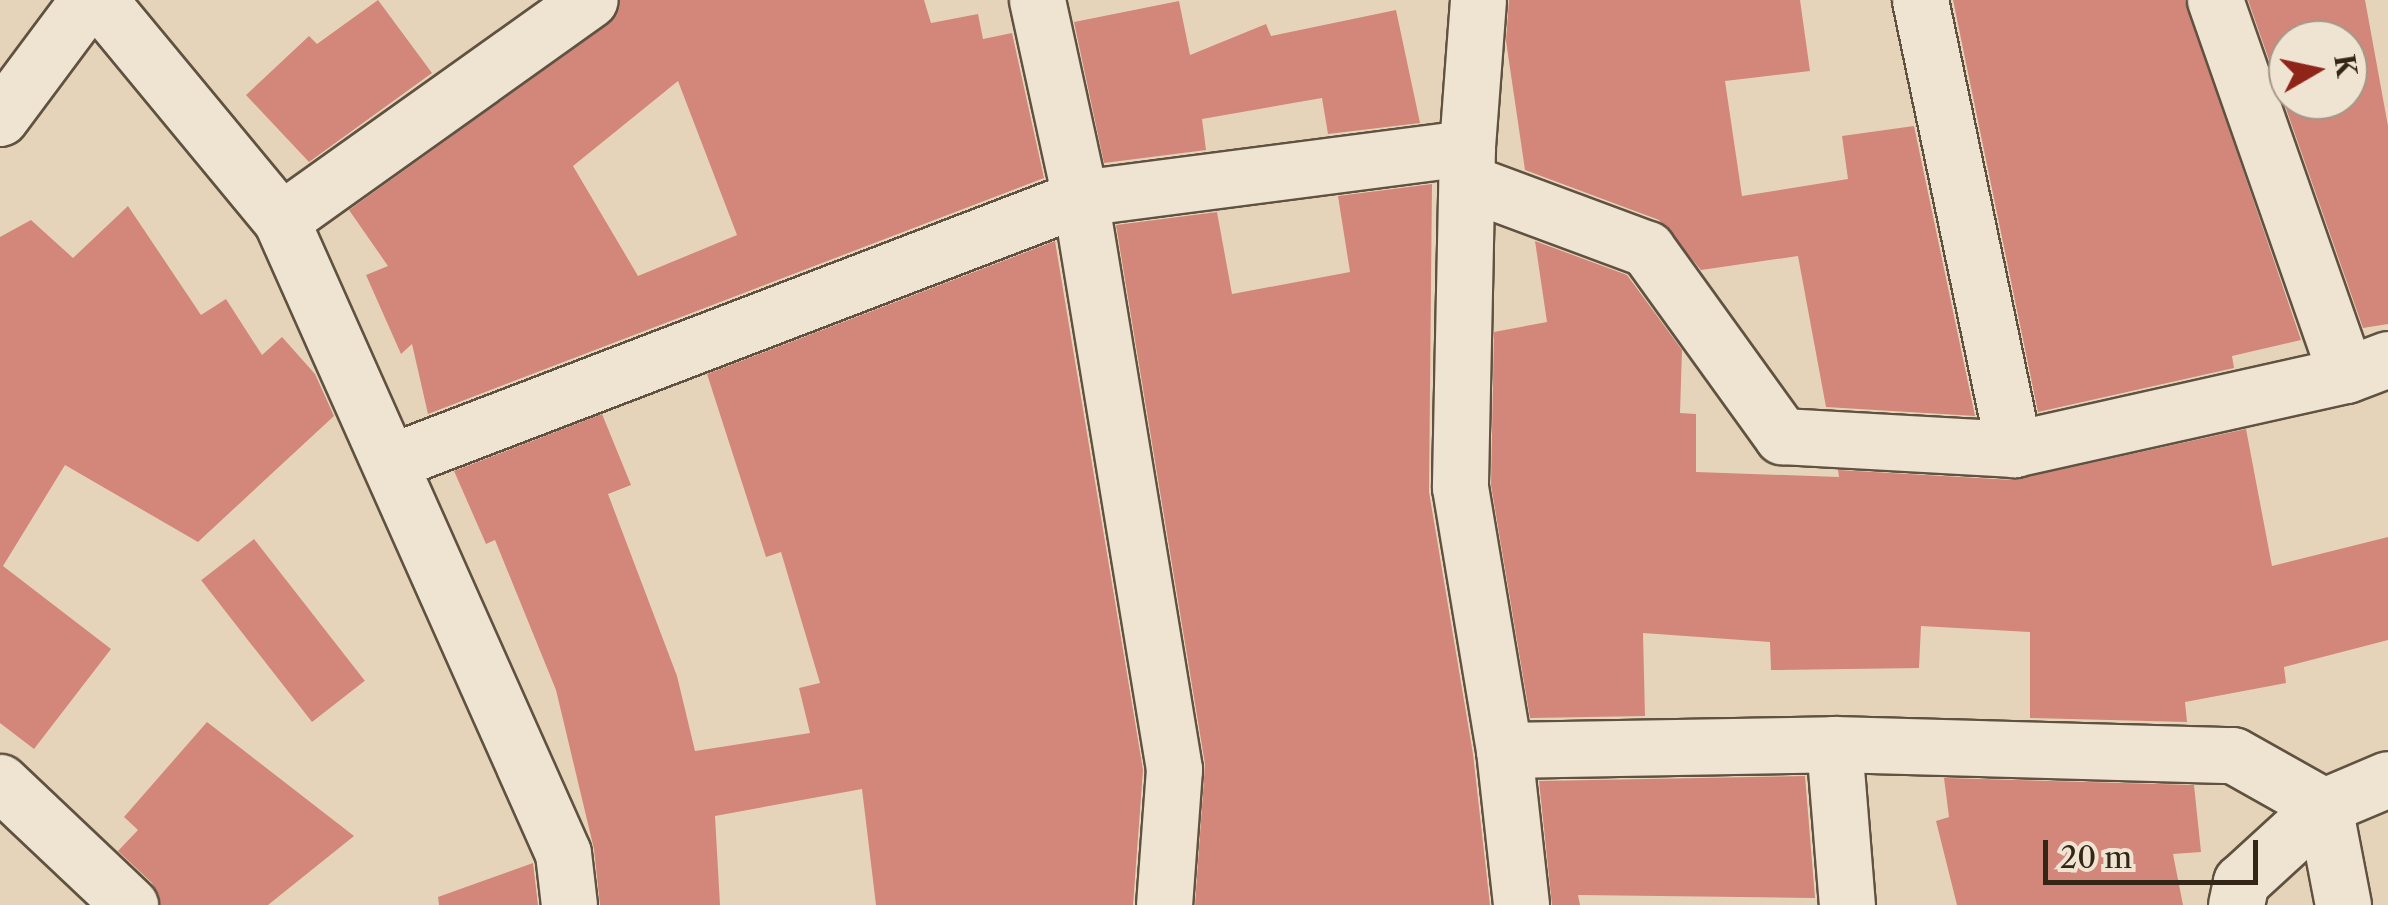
<!DOCTYPE html>
<style>
body{margin:0}
#map{position:relative;width:2388px;height:905px;overflow:hidden;background:#e6d4ba;font-family:"Libre Caslon Text",serif}
div>[style]{position:absolute}
.building>*{inset:0;background:#d2877a;transform-origin:0 0}
.roads{filter:drop-shadow(2px 0 #605240) drop-shadow(-2px 0 #605240) drop-shadow(0 2px #605240) drop-shadow(0 -2px #605240)}
.minor>*{height:55px;margin:-27.5px;padding:0 27.5px;transform-origin:27.5px;border-radius:27.5px;background:#efe3d2}
.tertiary>*{height:55px;margin:-27.5px;padding:0 27.5px;transform-origin:27.5px;border-radius:27.5px;background:#efe3d2}
span{translate:-50% -50%;white-space:nowrap;text-align:center;line-height:1.15;-webkit-text-stroke:9px #efe3d2;paint-order:stroke}
.north{position:absolute;left:2268px;top:20px;width:100px;height:100px;box-sizing:border-box;background:#efe3d2;border:2px solid #a49787;border-radius:50%;rotate:81deg;font-size:28px;font-weight:700;line-height:40px;text-align:center;color:#342617}
.north::after{content:'';display:block;margin:auto;width:35px;height:45px;background:#8f2418;clip-path:polygon(50% 0,100% 100%,50% 72%,0 100%)}
.scale{position:absolute;left:2043px;top:840px;width:215px;height:45px;box-sizing:border-box;border:5px solid #342617;border-top:0;padding-left:12px;font-size:30px;line-height:35px;white-space:nowrap;color:#342617;-webkit-text-stroke:8px #efe3d2;paint-order:stroke}
</style>
<div id="map">
<div class="building">
<i style="clip-path:polygon(378px 0,432px 73px,309px 162px,246px 95px,309px 36px,317px 44px)"></i>
<i style="clip-path:polygon(evenodd,620px 0,924px 0,931px 23px,978px 14px,983px 39px,1012px 33px,1044px 178px,428px 414px,412px 344px,401px 354px,366px 275px,388px 266px,349px 210px,607px 25px,620px 0,678px 81px,737px 235px,638px 276px,573px 166px,678px 81px)"></i>
<i style="clip-path:polygon(1509px 0,1800px 0,1810px 71px,1725px 81px,1742px 196px,1848px 179px,1842px 136px,1914px 126px,1975px 416px,1826px 407px,1798px 256px,1701px 270px,1659px 220px,1525px 170px,1506px 41px)"></i>
<i style="clip-path:polygon(1953px 0,2185px 0,2301px 340px,2232px 356px,2234px 368px,2038px 412px)"></i>
<i style="clip-path:polygon(evenodd,2248px 0,2365px 0,2388px 126px,2388px 324px,2363px 328px,2248px 0,2288px 40px,2348px 40px,2348px 100px,2288px 100px,2288px 40px)"></i>
<i style="clip-path:polygon(1179px 1px,1190px 55px,1266px 24px,1271px 36px,1396px 10px,1420px 123px,1328px 134px,1322px 98px,1202px 119px,1206px 150px,1104px 163px,1074px 22px)"></i>
<i style="clip-path:polygon(1432px 184px,1429px 492px,1473px 754px,1490px 905px,1195px 905px,1205px 764px,1116px 225px,1217px 212px,1232px 294px,1350px 272px,1338px 196px)"></i>
<i style="clip-path:polygon(128px 206px,201px 315px,226px 299px,262px 355px,282px 337px,315px 374px,334px 416px,198px 542px,65px 465px,3px 566px,111px 649px,34px 749px,0 723px,0 237px,31px 220px,73px 258px)"></i>
<i style="clip-path:polygon(1055px 241px,1143px 770px,1133px 905px,876px 905px,862px 789px,715px 816px,720px 905px,600px 905px,594px 849px,556px 690px,495px 540px,486px 544px,454px 471px,602px 414px,631px 485px,608px 494px,677px 676px,695px 751px,810px 733px,799px 688px,820px 683px,781px 552px,766px 557px,707px 374px)"></i>
<i style="clip-path:polygon(1535px 241px,1627px 275px,1682px 350px,1680px 413px,1696px 414px,1696px 472px,1839px 477px,1838px 470px,2013px 480px,2246px 429px,2272px 566px,2388px 537px,2388px 640px,2284px 667px,2286px 683px,2185px 702px,2187px 722px,2030px 718px,2030px 632px,1921px 626px,1919px 668px,1771px 670px,1770px 642px,1643px 633px,1645px 716px,1530px 718px,1491px 485px,1494px 332px,1547px 322px)"></i>
<i style="left:254px;top:539px;width:180px;height:67px;rotate:52deg"></i>
<i style="clip-path:polygon(207px 722px,354px 836px,268px 905px,160px 905px,152px 883px,118px 851px,138px 830px,124px 817px)"></i>
<i style="clip-path:polygon(1805px 776px,1815px 898px,1578px 895px,1580px 905px,1552px 905px,1539px 781px)"></i>
<i style="clip-path:polygon(1944px 778px,2194px 785px,2201px 852px,2173px 854px,2183px 905px,1957px 905px,1936px 821px,1949px 817px)"></i>
<i style="clip-path:polygon(533px 863px,538px 905px,439px 905px,438px 897px)"></i>
</div>
<div class="roads">
<div class="minor">
<i style="left:99px;top:0;width:286px;rotate:50.4deg"></i>
<i style="left:281px;top:220px;width:693px;rotate:65.99deg"></i>
<i style="left:563px;top:853px;width:52px;rotate:83.4deg"></i>
<i style="left:1037px;top:0;width:203px;rotate:77.7deg"></i>
<i style="left:1080px;top:198px;width:579px;rotate:80.65deg"></i>
<i style="left:1174px;top:769px;width:136px;rotate:94.2deg"></i>
<i style="left:1478px;top:0;width:148px;rotate:94.3deg"></i>
<i style="left:1467px;top:148px;width:339px;rotate:91.2deg"></i>
<i style="left:1460px;top:487px;width:267px;rotate:80.5deg"></i>
<i style="left:1504px;top:750px;width:156px;rotate:83.7deg"></i>
<i style="left:1920px;top:0;width:459px;rotate:78.2deg"></i>
<i style="left:2215px;top:0;width:397px;rotate:70.7deg"></i>
<i style="left:0;top:118px;width:147px;rotate:-53.3deg"></i>
<i style="left:1467px;top:182px;width:192px;rotate:20.4deg"></i>
<i style="left:1647px;top:249px;width:231px;rotate:54.2deg"></i>
<i style="left:1782px;top:436px;width:232px;rotate:3.2deg"></i>
<i style="left:2014px;top:449px;width:340px;rotate:-12.6deg"></i>
<i style="left:2346px;top:375px;width:45px;rotate:-20.9deg"></i>
<i style="left:281px;top:220px;width:379px;rotate:-35.5deg"></i>
<i style="left:393px;top:461px;width:736px;rotate:-20.95deg"></i>
<i style="left:1080px;top:198px;width:390px;rotate:-7.4deg"></i>
<i style="left:1834px;top:744px;width:162px;rotate:85.4deg"></i>
<i style="left:1504px;top:750px;width:330px;rotate:-1deg"></i>
<i style="left:1834px;top:744px;width:399px;rotate:1.6deg"></i>
<i style="left:2233px;top:755px;width:104px;rotate:29.3deg"></i>
<i style="left:2324px;top:806px;width:101px;rotate:79.1deg"></i>
<i style="left:0;top:782px;width:179px;rotate:43.4deg"></i>
</div>
<div class="tertiary">
<i style="left:2236px;top:905px;width:24px;rotate:-78deg"></i>
<i style="left:2241px;top:882px;width:113px;rotate:-42.5deg"></i>
<i style="left:2324px;top:806px;width:69px;rotate:-22.9deg"></i>
</div>
</div>
<div class="north">K</div>
<div class="scale">20 m</div>
</div>
